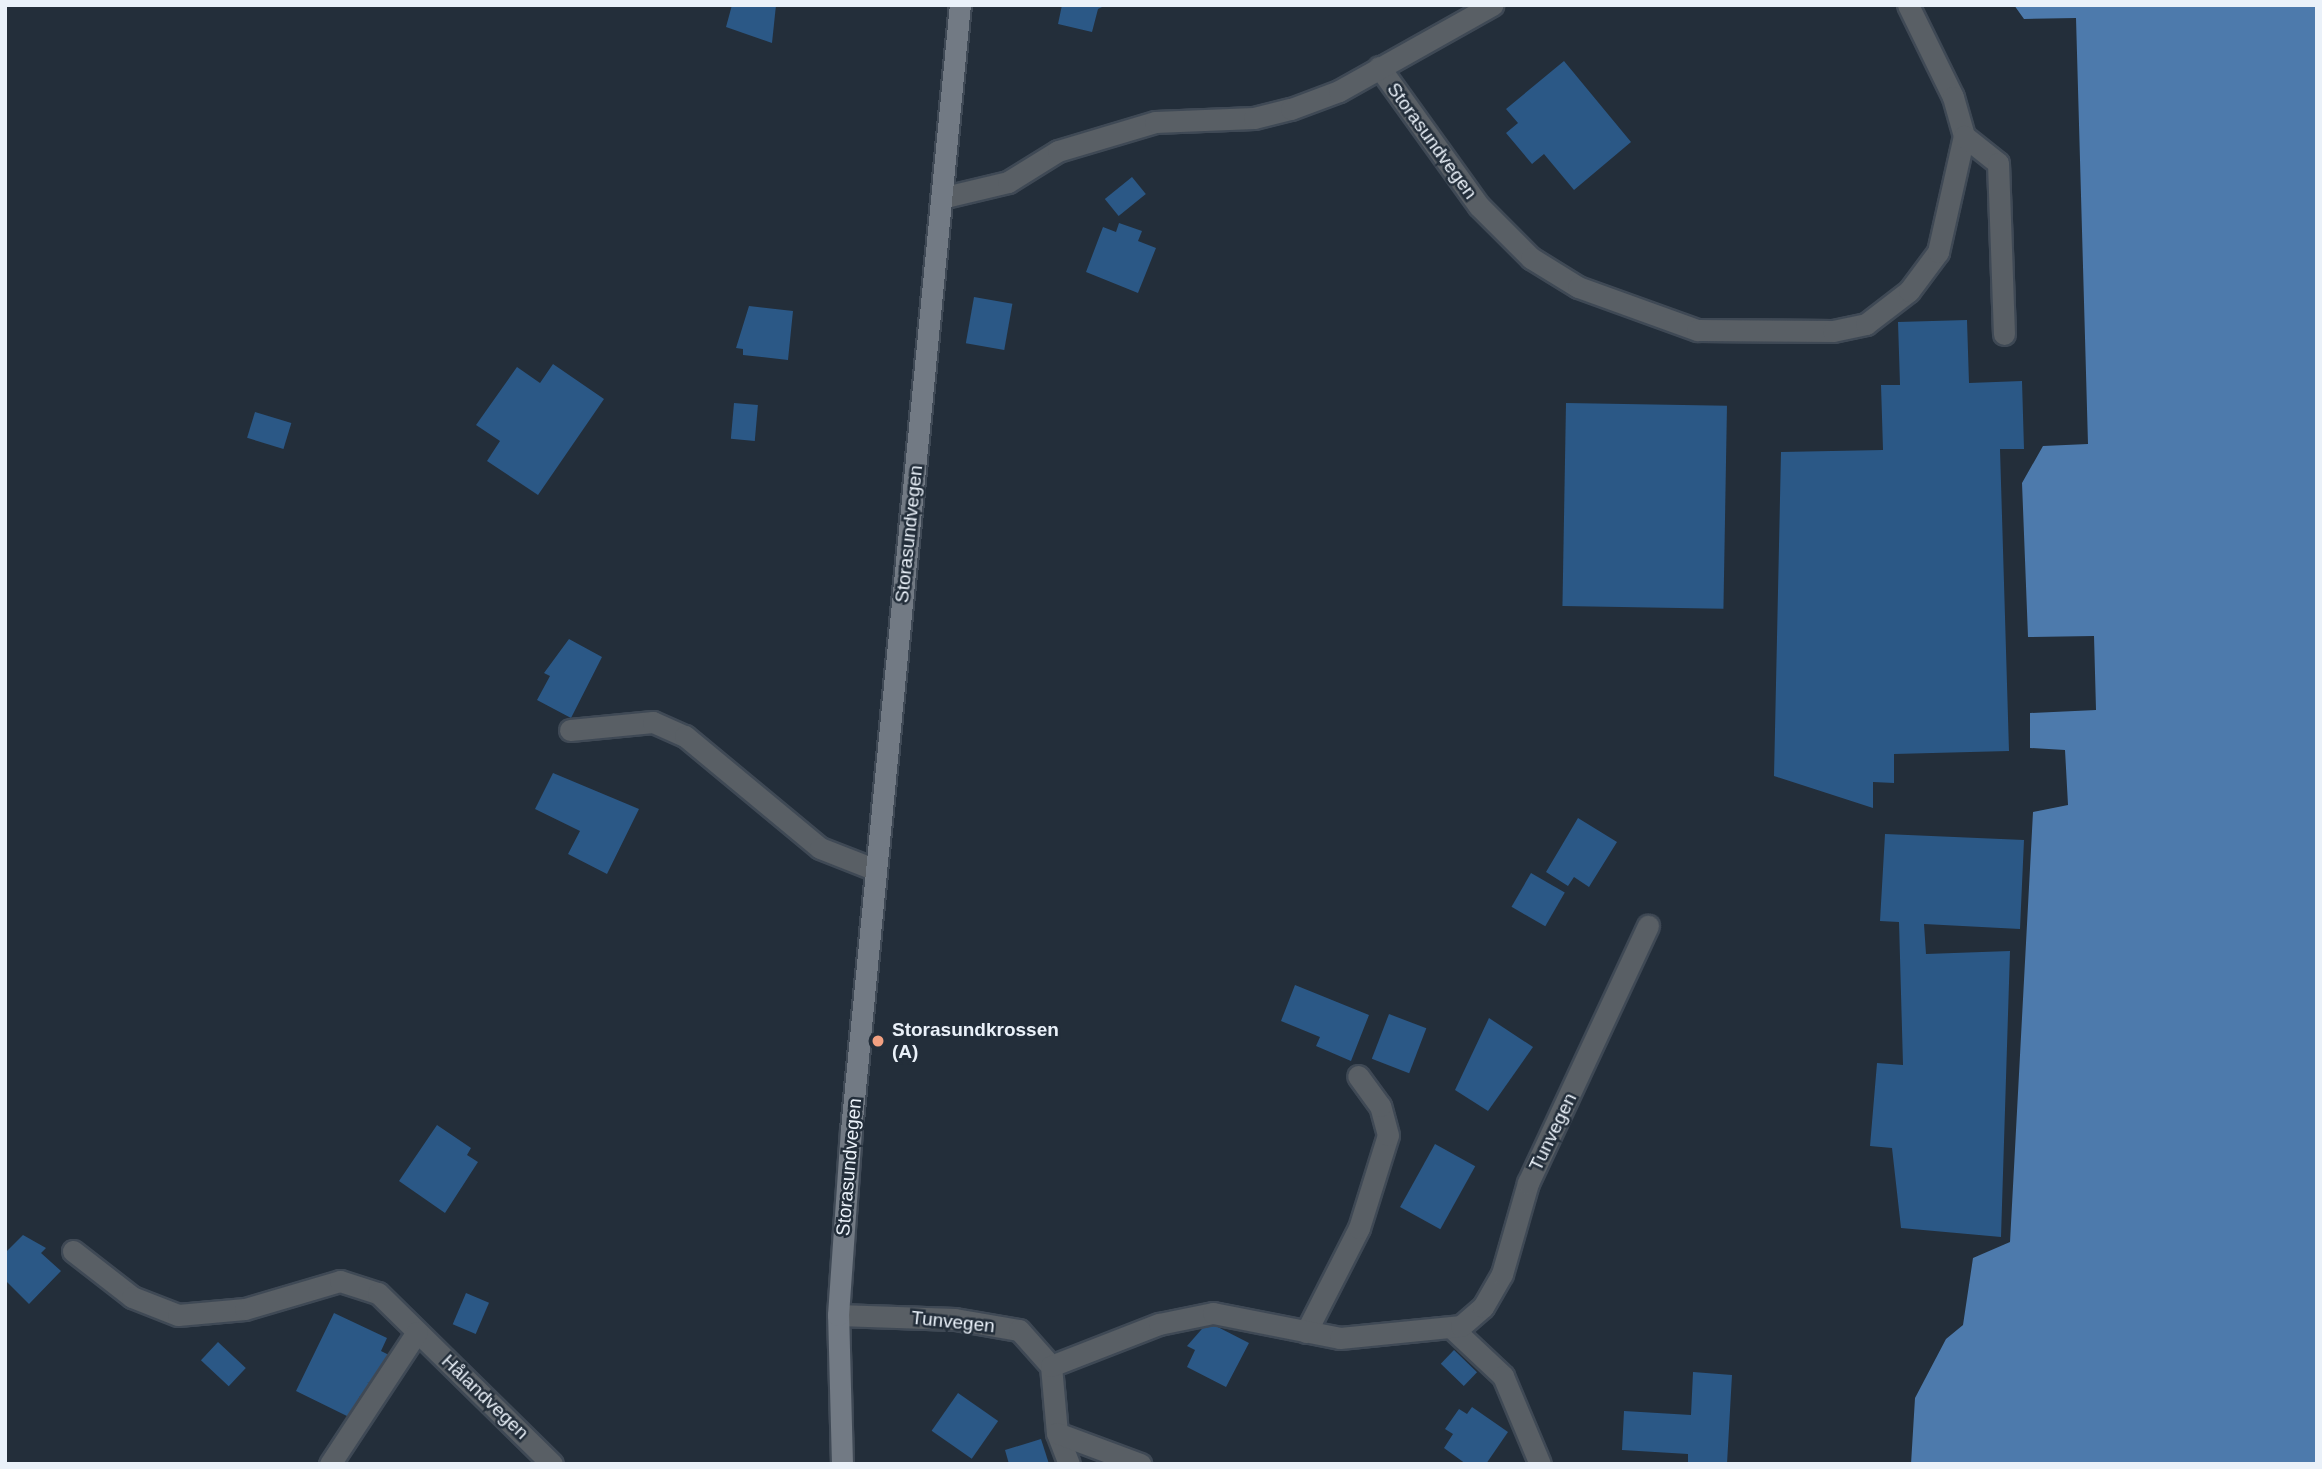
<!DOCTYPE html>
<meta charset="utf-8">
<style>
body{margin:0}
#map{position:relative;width:2322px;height:1469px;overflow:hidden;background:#232e3a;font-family:Helvetica,sans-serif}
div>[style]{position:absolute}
.water>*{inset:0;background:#4d7aac}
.building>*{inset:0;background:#2b5886;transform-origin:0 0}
.roads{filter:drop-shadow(2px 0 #3f4955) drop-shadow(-2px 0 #3f4955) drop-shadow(0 2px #3f4955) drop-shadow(0 -2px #3f4955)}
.service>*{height:21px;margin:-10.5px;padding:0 10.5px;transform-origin:10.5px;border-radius:10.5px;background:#595f65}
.secondary>*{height:21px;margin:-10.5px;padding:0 10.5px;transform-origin:10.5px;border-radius:10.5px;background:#727a84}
.dots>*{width:19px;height:19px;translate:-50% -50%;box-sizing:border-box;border:4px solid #232e3a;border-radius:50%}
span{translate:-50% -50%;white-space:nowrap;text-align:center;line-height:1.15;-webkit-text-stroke:5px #232e3a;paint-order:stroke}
.street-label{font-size:19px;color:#eaf1f9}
.poi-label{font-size:19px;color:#eaf1f9;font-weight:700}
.left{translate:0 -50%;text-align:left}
.frame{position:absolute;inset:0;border:7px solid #eaf1f9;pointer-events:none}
</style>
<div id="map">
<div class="water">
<i style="clip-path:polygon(2014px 5px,2317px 5px,2317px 1464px,1911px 1464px,1915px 1398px,1946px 1339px,1963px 1325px,1973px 1258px,2010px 1242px,2033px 812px,2068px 805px,2065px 750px,2030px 748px,2030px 713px,2096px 710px,2094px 636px,2028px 637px,2022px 483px,2043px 446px,2088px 444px,2076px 18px,2024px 19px)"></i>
</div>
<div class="building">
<i style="clip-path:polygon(732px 5px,776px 5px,772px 43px,726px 27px)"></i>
<i style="clip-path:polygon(1062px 5px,1106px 5px,1098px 9px,1092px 32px,1058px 24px)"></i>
<i style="clip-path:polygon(1564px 61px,1631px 142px,1574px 190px,1544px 154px,1532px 164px,1506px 133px,1518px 123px,1506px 109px)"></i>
<i style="left:1132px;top:177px;width:22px;height:35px;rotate:51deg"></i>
<i style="clip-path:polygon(1119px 223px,1142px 231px,1138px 241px,1156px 248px,1138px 293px,1086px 272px,1103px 227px,1116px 232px)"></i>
<i style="left:974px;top:297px;width:39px;height:47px;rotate:10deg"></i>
<i style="clip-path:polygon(749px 306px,793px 311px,788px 360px,743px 355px,743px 349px,736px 348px)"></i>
<i style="clip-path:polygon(1967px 320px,1969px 383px,2022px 381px,2024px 449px,2000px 449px,2009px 751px,1894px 754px,1894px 783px,1873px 782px,1873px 808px,1774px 776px,1781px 452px,1883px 450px,1881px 385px,1900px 385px,1898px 322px)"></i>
<i style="clip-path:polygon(553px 364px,604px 399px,538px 495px,487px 461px,500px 441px,476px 425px,517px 367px,540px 383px)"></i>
<i style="left:734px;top:403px;width:24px;height:36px;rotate:5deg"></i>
<i style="left:1566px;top:403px;width:161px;height:203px;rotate:1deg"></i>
<i style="left:255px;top:412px;width:38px;height:27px;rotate:17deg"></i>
<i style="clip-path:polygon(569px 639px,602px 657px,571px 718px,537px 700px,550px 676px,544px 673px)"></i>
<i style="clip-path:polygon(553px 773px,639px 809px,607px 874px,568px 854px,580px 831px,535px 809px)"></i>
<i style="clip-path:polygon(1578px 818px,1617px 842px,1589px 887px,1574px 877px,1568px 886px,1546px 872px)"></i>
<i style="clip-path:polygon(1885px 834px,2024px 840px,2020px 929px,1924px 924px,1926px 954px,2010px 951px,2001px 1237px,1901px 1228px,1892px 1148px,1870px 1146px,1877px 1063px,1903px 1065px,1899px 922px,1880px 921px)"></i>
<i style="left:1531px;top:873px;width:39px;height:39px;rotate:30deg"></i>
<i style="clip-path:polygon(1295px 985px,1369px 1015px,1351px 1061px,1316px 1046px,1320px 1037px,1281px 1021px)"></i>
<i style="left:1389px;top:1014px;width:40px;height:48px;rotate:21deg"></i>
<i style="clip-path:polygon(1489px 1018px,1533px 1047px,1488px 1111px,1455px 1090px)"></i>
<i style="clip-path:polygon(437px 1125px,471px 1148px,467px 1155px,478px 1162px,445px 1213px,399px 1181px)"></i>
<i style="left:1435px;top:1144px;width:46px;height:72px;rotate:29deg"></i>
<i style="clip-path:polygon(23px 1235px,46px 1248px,41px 1253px,61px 1271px,29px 1304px,5px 1280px,5px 1253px)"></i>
<i style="left:466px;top:1293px;width:25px;height:34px;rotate:23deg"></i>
<i style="clip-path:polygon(334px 1313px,387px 1338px,381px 1351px,391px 1356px,377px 1387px,367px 1382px,374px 1387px,367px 1401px,360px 1396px,349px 1417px,296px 1391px)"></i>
<i style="clip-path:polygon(1208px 1322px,1249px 1343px,1226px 1387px,1187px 1367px,1195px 1350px,1187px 1346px)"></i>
<i style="left:218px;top:1342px;width:38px;height:25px;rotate:43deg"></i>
<i style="left:1454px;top:1350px;width:32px;height:19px;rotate:44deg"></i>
<i style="clip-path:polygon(1693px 1372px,1732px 1375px,1727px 1464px,1688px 1464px,1688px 1454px,1622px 1450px,1624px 1411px,1691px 1415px)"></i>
<i style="left:958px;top:1393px;width:49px;height:46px;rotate:35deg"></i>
<i style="clip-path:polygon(1472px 1407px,1508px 1432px,1486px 1464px,1466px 1464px,1444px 1448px,1453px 1434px,1445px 1429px,1459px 1409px,1467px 1414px)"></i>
<i style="clip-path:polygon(1041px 1439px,1049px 1464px,1009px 1464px,1005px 1450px)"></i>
</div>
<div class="roads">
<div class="service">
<i style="left:1908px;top:5px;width:102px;rotate:63.9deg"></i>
<i style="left:1953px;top:97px;width:41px;rotate:74.2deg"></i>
<i style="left:1379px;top:67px;width:171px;rotate:54.3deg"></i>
<i style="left:1479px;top:206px;width:74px;rotate:45deg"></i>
<i style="left:1531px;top:258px;width:55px;rotate:31.7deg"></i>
<i style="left:1578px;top:287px;width:127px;rotate:19.9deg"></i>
<i style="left:1697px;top:330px;width:136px;rotate:0.4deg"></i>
<i style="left:1833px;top:331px;width:34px;rotate:-12deg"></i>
<i style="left:1866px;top:324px;width:54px;rotate:-37.5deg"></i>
<i style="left:1909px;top:291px;width:49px;rotate:-53.4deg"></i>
<i style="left:1938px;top:252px;width:119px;rotate:-77.4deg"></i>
<i style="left:1964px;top:136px;width:43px;rotate:38.5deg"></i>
<i style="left:1998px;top:163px;width:171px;rotate:88deg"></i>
<i style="left:941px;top:198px;width:69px;rotate:-13.4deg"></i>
<i style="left:1008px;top:182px;width:59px;rotate:-31.8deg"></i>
<i style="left:1058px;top:151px;width:101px;rotate:-16.6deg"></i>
<i style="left:1155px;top:122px;width:99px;rotate:-2.3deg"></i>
<i style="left:1254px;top:118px;width:38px;rotate:-14deg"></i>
<i style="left:1291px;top:109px;width:51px;rotate:-20.6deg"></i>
<i style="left:1339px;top:91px;width:176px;rotate:-29.3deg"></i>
<i style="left:570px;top:730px;width:83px;rotate:-5.5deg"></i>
<i style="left:653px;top:722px;width:35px;rotate:24deg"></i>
<i style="left:685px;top:736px;width:175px;rotate:39.7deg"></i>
<i style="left:820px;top:848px;width:60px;rotate:21.4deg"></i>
<i style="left:73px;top:1251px;width:75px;rotate:37.9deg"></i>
<i style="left:132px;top:1297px;width:49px;rotate:21.4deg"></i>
<i style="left:178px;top:1315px;width:67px;rotate:-5.1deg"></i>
<i style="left:245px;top:1309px;width:99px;rotate:-16.4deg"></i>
<i style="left:340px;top:1281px;width:40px;rotate:18deg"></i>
<i style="left:378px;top:1293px;width:244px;rotate:44.5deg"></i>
<i style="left:838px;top:1315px;width:117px;rotate:2deg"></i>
<i style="left:955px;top:1319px;width:65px;rotate:9.8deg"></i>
<i style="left:1019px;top:1330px;width:48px;rotate:48.4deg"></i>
<i style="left:1051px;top:1366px;width:67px;rotate:84.9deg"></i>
<i style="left:1057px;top:1433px;width:33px;rotate:69deg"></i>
<i style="left:1453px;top:1329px;width:69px;rotate:43.2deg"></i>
<i style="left:1503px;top:1376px;width:95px;rotate:67.2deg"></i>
<i style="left:1306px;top:1332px;width:117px;rotate:-63deg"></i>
<i style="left:1359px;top:1228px;width:97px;rotate:-72.7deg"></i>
<i style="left:1388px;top:1135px;width:30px;rotate:-105deg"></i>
<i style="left:1380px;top:1106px;width:37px;rotate:-126deg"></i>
<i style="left:1051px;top:1366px;width:116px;rotate:-21.3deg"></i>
<i style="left:1159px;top:1324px;width:55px;rotate:-11.5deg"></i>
<i style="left:1213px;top:1313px;width:129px;rotate:11.1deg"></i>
<i style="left:1340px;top:1338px;width:122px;rotate:-5.7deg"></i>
<i style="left:1461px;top:1326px;width:29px;rotate:-41deg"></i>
<i style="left:1483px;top:1307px;width:38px;rotate:-60deg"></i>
<i style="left:1502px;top:1274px;width:95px;rotate:-74.1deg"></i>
<i style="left:1528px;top:1183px;width:284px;rotate:-65deg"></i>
<i style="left:1057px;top:1433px;width:89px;rotate:20.5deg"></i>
<i style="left:330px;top:1464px;width:158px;rotate:-56.6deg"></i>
</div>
<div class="secondary">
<i style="left:842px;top:1464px;width:149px;rotate:-91.5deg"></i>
<i style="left:838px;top:1315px;width:185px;rotate:-86deg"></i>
<i style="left:851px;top:1130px;width:1130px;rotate:-84.47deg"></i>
</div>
</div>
<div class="dots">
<i style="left:878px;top:1041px;background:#f2a081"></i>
</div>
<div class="street-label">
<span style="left:1432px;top:141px;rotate:54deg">Storasundvegen</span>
<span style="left:909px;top:534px;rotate:-84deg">Storasundvegen</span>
<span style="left:1553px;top:1132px;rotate:-64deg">Tunvegen</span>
<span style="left:849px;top:1167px;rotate:-85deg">Storasundvegen</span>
<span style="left:953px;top:1322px;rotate:6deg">Tunvegen</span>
<span style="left:485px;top:1397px;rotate:44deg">Hålandvegen</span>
</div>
<div class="poi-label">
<span class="left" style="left:892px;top:1041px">Storasundkrossen<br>(A)</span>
</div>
<div class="frame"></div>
</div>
